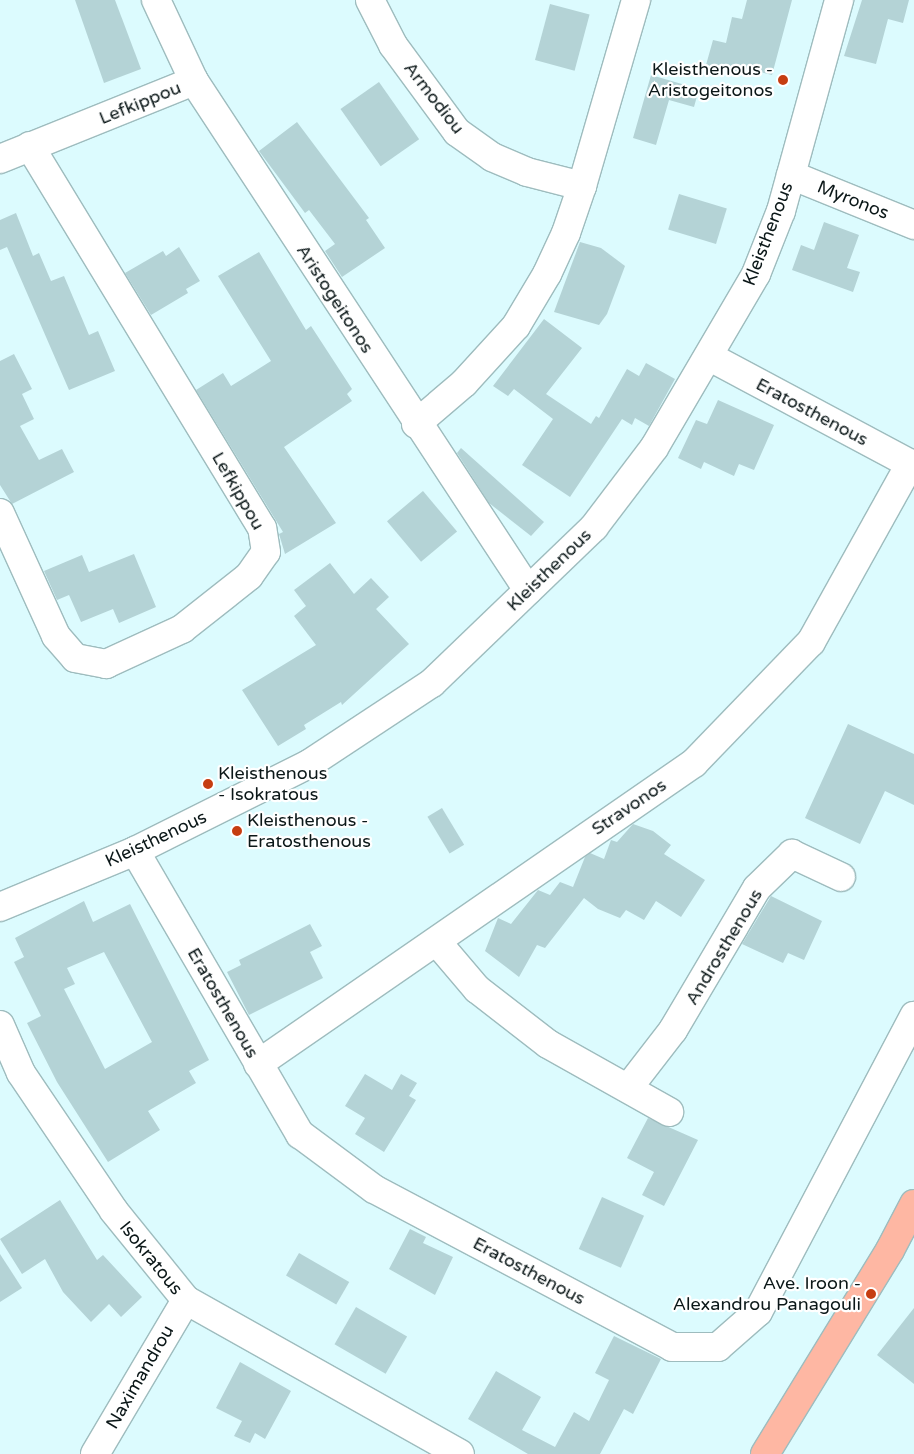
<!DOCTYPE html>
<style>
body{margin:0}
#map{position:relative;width:914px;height:1454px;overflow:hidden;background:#dcfbfe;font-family:"Varela Round",sans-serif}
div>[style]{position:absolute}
.building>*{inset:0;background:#b4d3d6;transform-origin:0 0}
.roads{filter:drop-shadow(1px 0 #9ebcbe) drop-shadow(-1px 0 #9ebcbe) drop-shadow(0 1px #9ebcbe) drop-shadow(0 -1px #9ebcbe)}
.minor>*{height:28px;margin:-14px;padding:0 14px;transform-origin:14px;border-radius:14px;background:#fff}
.primary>*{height:28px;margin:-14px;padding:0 14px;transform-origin:14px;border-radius:14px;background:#feb7a3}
.dots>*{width:14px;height:14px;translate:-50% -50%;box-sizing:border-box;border:2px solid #fff;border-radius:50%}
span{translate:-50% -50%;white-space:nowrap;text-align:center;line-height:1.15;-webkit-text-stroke:4.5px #fff;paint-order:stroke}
.poi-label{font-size:18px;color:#0b1718}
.right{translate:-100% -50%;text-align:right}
.left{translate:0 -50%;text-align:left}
.street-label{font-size:18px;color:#0b1718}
</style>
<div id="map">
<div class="building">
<i style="clip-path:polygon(75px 0,115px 0,141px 69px,104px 83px)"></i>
<i style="clip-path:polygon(747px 0,792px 0,772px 75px,741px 67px,740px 73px,706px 65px,713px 40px,726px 43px,732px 17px,742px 19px)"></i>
<i style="clip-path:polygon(862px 0,909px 0,903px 23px,888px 19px,876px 64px,844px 56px)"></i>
<i style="left:550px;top:4px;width:41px;height:58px;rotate:15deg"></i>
<i style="clip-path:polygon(651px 75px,699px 89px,694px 107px,669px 100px,656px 145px,633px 138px)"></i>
<i style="left:379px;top:82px;width:70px;height:47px;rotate:55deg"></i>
<i style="clip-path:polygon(297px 122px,369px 218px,366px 220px,385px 248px,342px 277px,325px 251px,335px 244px,309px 210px,305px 213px,259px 151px)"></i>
<i style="left:679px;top:194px;width:50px;height:37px;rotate:17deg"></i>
<i style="clip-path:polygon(16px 213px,33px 256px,39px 253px,51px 281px,64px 276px,89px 335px,98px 331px,115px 371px,69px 390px,7px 247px,0 250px,0 220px)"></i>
<i style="clip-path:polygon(824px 222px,859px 235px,847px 268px,860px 272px,853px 292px,792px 270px,801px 245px,814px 250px)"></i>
<i style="clip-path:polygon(580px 242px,601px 248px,625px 266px,607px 314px,599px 325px,554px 312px)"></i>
<i style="clip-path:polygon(179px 247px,200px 281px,186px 289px,188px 293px,151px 315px,125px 273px,163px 251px,166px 256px)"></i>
<i style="clip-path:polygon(259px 252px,306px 330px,311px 326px,352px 389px,347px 394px,352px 401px,284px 447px,336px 523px,285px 554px,279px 534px,283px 532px,196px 390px,223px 373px,231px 386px,271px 361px,218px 276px)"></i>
<i style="clip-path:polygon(544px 319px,582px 348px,546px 394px,591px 424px,596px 416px,599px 418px,627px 369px,639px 376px,646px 363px,675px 379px,649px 426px,635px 418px,632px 425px,622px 419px,570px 497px,522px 465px,553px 419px,514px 389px,508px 396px,493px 386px)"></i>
<i style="clip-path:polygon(14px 354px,32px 389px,22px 394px,34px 419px,20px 426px,39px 460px,62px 449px,74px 472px,12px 504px,0 485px,0 361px)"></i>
<i style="clip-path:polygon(718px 400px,774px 425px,754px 470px,739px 464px,734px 476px,704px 462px,701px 469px,678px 458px,696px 420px,707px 424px)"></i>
<i style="clip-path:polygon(461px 448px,544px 522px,531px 536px,489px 503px,457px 453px)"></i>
<i style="left:423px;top:491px;width:53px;height:47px;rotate:50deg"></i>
<i style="clip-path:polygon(134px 554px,156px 607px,119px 623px,113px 609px,81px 622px,69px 595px,57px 600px,44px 571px,82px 555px,89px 572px)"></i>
<i style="clip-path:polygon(330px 563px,354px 594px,371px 578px,389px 597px,376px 609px,409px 644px,342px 705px,341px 702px,304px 725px,306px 729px,278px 746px,242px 690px,316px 645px,294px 616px,306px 606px,294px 590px)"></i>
<i style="clip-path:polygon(848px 724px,914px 754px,914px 805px,885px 791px,860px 844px,805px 818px)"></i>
<i style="left:442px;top:808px;width:43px;height:17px;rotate:59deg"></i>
<i style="clip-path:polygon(633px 824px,653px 831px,671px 845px,664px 854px,705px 880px,681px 917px,656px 901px,644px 920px,626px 910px,620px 918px,598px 909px,584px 898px,545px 948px,537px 945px,519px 977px,485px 951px,498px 918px,511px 924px,538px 890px,550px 895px,560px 882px,573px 887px,585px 857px,590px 853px,604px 859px,611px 840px,617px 842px)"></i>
<i style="clip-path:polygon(771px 896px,822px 921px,804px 960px,788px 953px,783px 963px,742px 944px)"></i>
<i style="clip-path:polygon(evenodd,84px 901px,93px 922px,130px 904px,209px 1060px,189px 1071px,196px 1083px,148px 1111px,160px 1130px,108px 1162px,57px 1082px,27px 1023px,41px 1016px,14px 962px,24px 957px,15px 938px,84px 901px,104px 952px,152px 1042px,105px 1069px,64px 989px,75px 984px,67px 968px,104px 952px)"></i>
<i style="clip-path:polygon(310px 924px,322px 946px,310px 952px,323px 978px,249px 1015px,227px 972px,241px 965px,239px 960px)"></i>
<i style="clip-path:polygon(365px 1074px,392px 1090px,401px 1074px,417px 1083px,409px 1096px,416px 1100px,384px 1152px,355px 1134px,365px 1118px,345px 1106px)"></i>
<i style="clip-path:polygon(648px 1118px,698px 1140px,664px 1206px,642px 1195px,654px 1172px,627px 1158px)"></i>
<i style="left:602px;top:1197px;width:46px;height:57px;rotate:24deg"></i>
<i style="clip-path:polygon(60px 1200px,97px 1260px,103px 1255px,142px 1297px,121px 1317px,109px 1304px,91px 1322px,63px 1292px,45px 1259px,22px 1274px,0 1239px)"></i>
<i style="clip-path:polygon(410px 1229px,426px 1237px,423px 1243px,453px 1257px,435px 1295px,389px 1269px)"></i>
<i style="left:299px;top:1253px;width:58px;height:26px;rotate:30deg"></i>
<i style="clip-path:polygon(0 1254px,22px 1288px,0 1302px)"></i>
<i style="left:356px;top:1307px;width:59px;height:43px;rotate:30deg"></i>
<i style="clip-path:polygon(914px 1308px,914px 1384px,877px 1355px)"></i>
<i style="clip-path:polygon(614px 1336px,661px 1359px,633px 1414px,624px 1409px,600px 1454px,528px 1454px,468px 1419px,496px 1371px,541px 1397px,522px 1430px,555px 1447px,574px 1412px,589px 1421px,609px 1380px,595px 1373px)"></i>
<i style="clip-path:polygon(240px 1362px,291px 1391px,265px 1439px,255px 1433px,250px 1443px,234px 1436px,242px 1421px,216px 1408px)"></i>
</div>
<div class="roads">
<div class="minor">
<i style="left:156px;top:0;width:89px;rotate:64.9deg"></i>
<i style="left:194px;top:81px;width:609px;rotate:56.73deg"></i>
<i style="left:370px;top:0;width:51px;rotate:62.9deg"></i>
<i style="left:393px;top:45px;width:108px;rotate:53.7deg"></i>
<i style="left:457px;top:132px;width:43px;rotate:35.5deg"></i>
<i style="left:492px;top:157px;width:38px;rotate:23deg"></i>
<i style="left:527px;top:172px;width:57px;rotate:14.3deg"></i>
<i style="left:0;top:159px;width:209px;rotate:-21.9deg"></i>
<i style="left:791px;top:175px;width:133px;rotate:22.1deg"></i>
<i style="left:710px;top:357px;width:231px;rotate:28.1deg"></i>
<i style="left:416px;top:424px;width:63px;rotate:-40.5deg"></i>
<i style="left:464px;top:383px;width:77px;rotate:-47.6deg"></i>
<i style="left:516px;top:326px;width:61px;rotate:-59.2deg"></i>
<i style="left:547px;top:274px;width:45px;rotate:-65.1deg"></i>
<i style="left:566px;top:233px;width:50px;rotate:-71.2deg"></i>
<i style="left:582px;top:186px;width:194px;rotate:-73.8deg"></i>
<i style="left:0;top:513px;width:135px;rotate:65.5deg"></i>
<i style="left:56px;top:636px;width:29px;rotate:49deg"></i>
<i style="left:75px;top:658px;width:32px;rotate:11deg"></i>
<i style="left:106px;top:664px;width:84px;rotate:-24.7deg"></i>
<i style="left:182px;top:629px;width:85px;rotate:-38.3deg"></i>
<i style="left:249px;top:576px;width:29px;rotate:-55deg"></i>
<i style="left:266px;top:552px;width:24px;rotate:-99deg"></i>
<i style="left:262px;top:528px;width:447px;rotate:-121.3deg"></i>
<i style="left:135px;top:851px;width:328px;rotate:59.8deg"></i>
<i style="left:300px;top:1134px;width:92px;rotate:36.6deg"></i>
<i style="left:374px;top:1189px;width:337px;rotate:27.9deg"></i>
<i style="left:672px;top:1347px;width:46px"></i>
<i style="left:718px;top:1347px;width:53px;rotate:-41.2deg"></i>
<i style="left:758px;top:1312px;width:335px;rotate:-62.2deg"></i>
<i style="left:0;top:907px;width:146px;rotate:-22.5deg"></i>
<i style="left:135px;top:851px;width:195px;rotate:-26.6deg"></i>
<i style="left:309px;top:764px;width:147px;rotate:-33.4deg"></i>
<i style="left:432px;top:683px;width:225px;rotate:-43.9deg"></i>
<i style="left:594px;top:527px;width:99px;rotate:-52.8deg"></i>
<i style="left:654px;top:448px;width:202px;rotate:-59.6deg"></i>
<i style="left:756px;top:274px;width:68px;rotate:-68.4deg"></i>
<i style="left:781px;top:211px;width:219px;rotate:-74.6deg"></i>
<i style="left:437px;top:942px;width:62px;rotate:49.6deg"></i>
<i style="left:477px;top:989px;width:90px;rotate:37.8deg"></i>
<i style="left:548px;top:1044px;width:139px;rotate:29.3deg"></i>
<i style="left:0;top:1025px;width:52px;rotate:66.4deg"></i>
<i style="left:21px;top:1073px;width:166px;rotate:56deg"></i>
<i style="left:114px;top:1211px;width:114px;rotate:51deg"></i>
<i style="left:186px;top:1300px;width:314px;rotate:29.3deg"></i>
<i style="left:258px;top:1064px;width:530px;rotate:-34.62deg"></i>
<i style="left:694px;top:763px;width:168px;rotate:-46deg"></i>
<i style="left:811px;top:642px;width:204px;rotate:-60.9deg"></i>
<i style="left:629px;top:1087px;width:72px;rotate:-52.3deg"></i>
<i style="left:673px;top:1030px;width:165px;rotate:-59.4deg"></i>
<i style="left:757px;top:888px;width:49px;rotate:-44.2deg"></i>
<i style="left:792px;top:854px;width:54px;rotate:25.1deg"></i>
<i style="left:95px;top:1454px;width:179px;rotate:-59.4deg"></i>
</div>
<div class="primary">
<i style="left:765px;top:1454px;width:239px;rotate:-58.5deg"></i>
<i style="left:890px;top:1250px;width:52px;rotate:-62.4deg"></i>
</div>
</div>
<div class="dots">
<i style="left:783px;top:80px;background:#c63d11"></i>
<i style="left:208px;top:784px;background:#c63d11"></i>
<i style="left:237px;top:831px;background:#c63d11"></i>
<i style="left:871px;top:1294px;background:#c63d11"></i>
</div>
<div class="poi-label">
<span class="right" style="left:773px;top:80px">Kleisthenous -<br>Aristogeitonos</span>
<span class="left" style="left:218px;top:784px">Kleisthenous<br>- Isokratous</span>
<span class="left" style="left:247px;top:831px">Kleisthenous -<br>Eratosthenous</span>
<span class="right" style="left:861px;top:1294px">Ave. Iroon -<br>Alexandrou Panagouli</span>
</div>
<div class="street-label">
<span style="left:434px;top:98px;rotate:52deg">Armodiou</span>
<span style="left:140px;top:103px;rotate:-22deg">Lefkippou</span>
<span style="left:853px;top:200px;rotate:22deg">Myronos</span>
<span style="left:768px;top:234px;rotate:-69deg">Kleisthenous</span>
<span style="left:335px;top:299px;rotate:57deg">Aristogeitonos</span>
<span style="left:812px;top:412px;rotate:28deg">Eratosthenous</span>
<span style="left:238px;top:491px;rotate:60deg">Lefkippou</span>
<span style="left:549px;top:570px;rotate:-44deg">Kleisthenous</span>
<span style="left:629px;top:807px;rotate:-34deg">Stravonos</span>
<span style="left:156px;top:839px;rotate:-25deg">Kleisthenous</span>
<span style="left:724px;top:947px;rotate:-59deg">Androsthenous</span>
<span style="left:223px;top:1003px;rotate:60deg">Eratosthenous</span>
<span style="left:151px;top:1258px;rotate:51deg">Isokratous</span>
<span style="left:529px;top:1271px;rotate:28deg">Eratosthenous</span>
<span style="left:140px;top:1377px;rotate:-60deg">Naximandrou</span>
</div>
</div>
